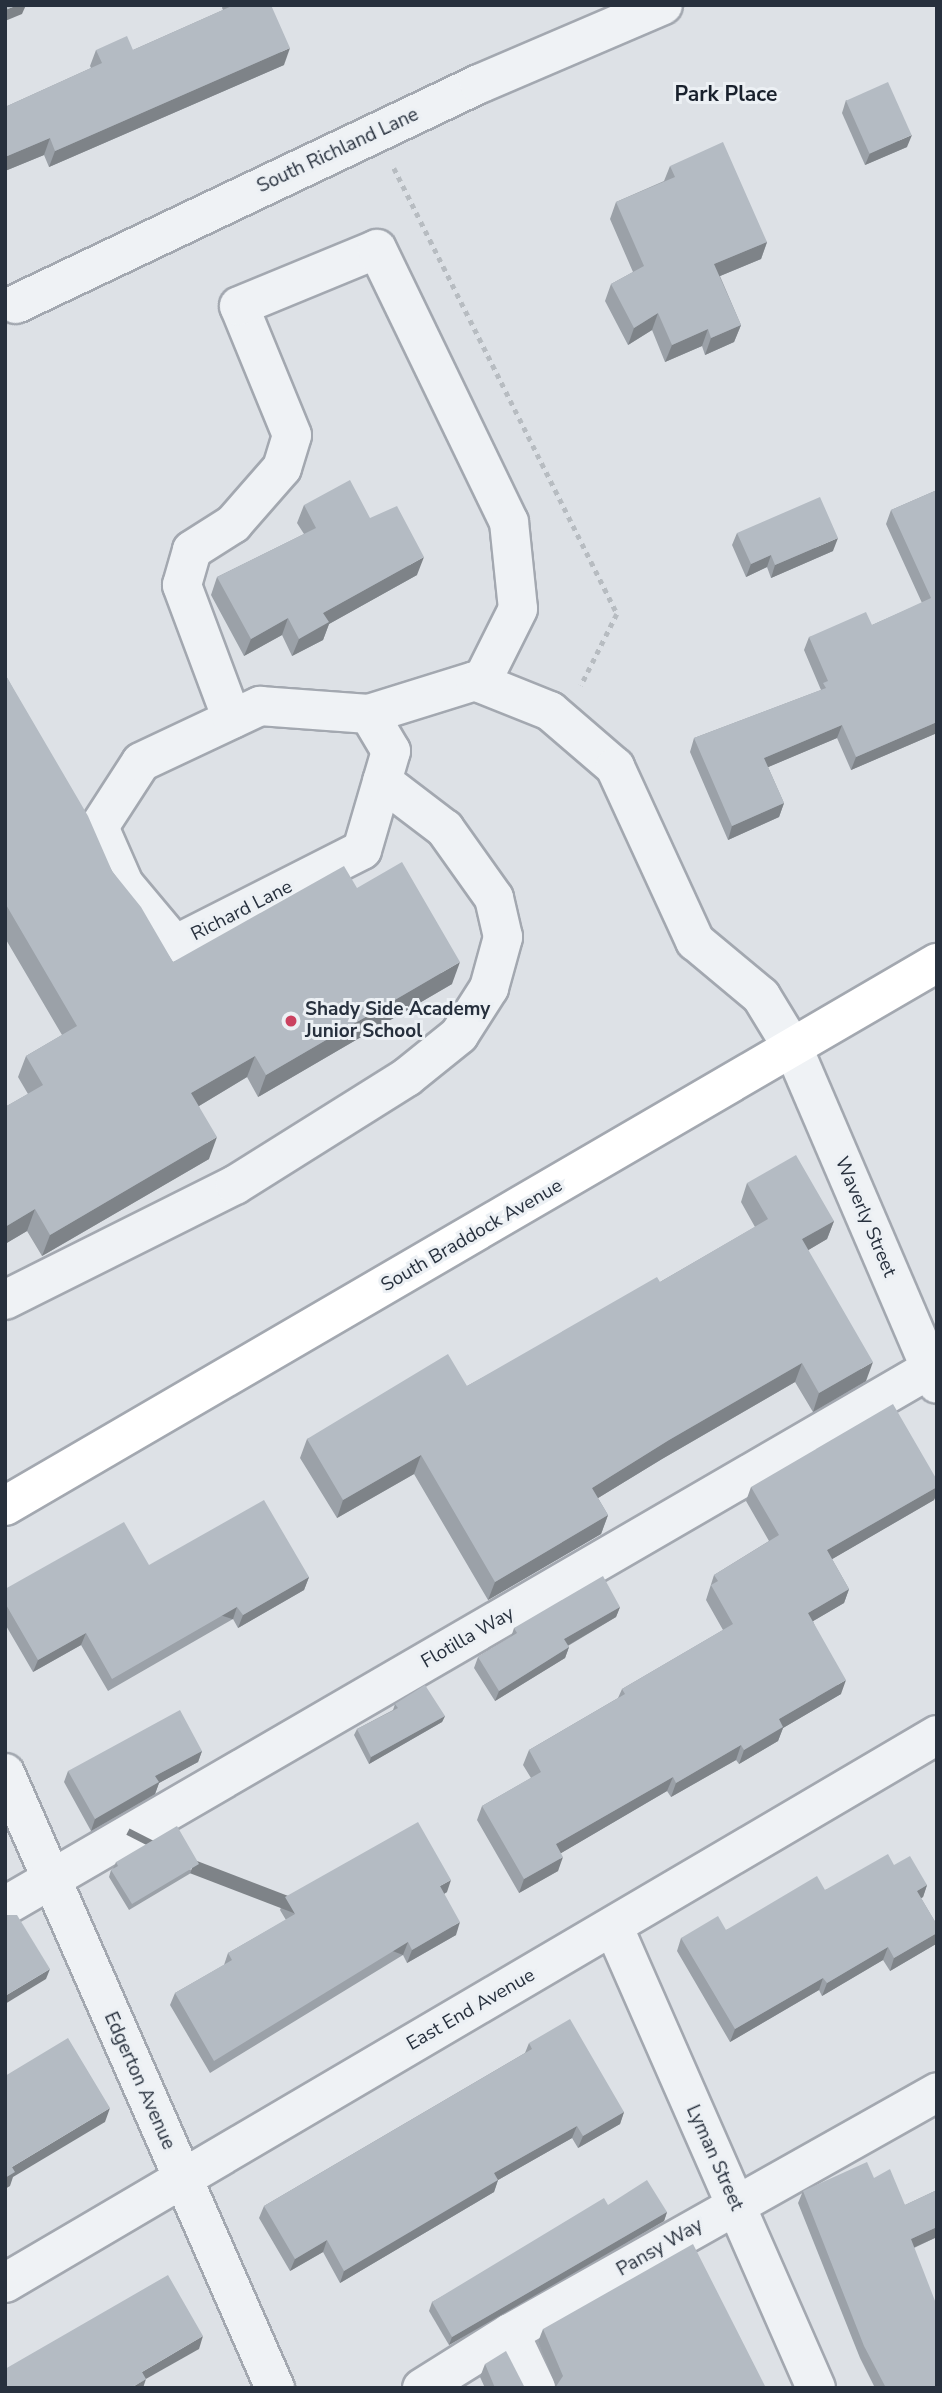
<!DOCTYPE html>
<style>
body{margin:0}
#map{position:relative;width:942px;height:2393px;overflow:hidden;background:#dde1e6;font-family:"Nunito Sans",sans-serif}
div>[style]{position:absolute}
.path>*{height:4.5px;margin-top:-2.25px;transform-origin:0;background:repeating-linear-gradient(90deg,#b7bcc1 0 5px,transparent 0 10px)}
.roads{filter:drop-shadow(2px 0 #a3a8b0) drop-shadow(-2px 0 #a3a8b0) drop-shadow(0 2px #a3a8b0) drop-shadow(0 -2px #a3a8b0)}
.minor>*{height:38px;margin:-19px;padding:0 19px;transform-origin:19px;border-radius:19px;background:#eff2f5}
.major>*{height:38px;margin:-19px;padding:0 19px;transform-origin:19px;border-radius:19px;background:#fff}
.wall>*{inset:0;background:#9ba1a8}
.shaded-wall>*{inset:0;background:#7e8388;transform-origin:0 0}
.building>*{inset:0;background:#b4bbc3;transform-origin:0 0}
.dots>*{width:19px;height:19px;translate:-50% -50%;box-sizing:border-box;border:4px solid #ecf0f4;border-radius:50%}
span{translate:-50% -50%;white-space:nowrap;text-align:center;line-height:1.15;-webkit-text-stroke:6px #ecf0f4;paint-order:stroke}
.street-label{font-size:19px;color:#27303d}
.poi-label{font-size:19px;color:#27303d;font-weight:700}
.left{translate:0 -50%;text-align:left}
.neighbourhood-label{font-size:21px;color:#19212d;font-weight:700}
.frame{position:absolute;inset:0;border:7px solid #27303d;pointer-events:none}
</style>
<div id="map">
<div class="path">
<i style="left:394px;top:168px;width:499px;rotate:63.4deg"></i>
<i style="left:617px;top:614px;width:80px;rotate:116.6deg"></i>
</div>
<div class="roads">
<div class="minor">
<i style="left:16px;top:304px;width:513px;rotate:-25.42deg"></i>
<i style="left:479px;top:84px;width:200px;rotate:-23.2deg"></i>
<i style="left:369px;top:714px;width:43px;rotate:59.3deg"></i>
<i style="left:391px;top:751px;width:103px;rotate:106.3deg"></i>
<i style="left:362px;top:850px;width:210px;rotate:153.1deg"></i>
<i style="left:175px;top:945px;width:80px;rotate:-129.9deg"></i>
<i style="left:124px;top:884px;width:62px;rotate:-113.7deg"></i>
<i style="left:99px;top:827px;width:77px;rotate:-57.1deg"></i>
<i style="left:141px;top:762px;width:132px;rotate:-25.2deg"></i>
<i style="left:260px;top:706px;width:109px;rotate:4.2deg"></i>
<i style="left:369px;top:714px;width:111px;rotate:-17.3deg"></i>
<i style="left:475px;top:681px;width:81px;rotate:21.8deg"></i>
<i style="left:550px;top:711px;width:86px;rotate:40.7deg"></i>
<i style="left:615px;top:767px;width:192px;rotate:65.3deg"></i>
<i style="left:695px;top:941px;width:86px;rotate:39.8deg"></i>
<i style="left:761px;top:996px;width:63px;rotate:58.6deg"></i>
<i style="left:794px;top:1050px;width:363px;rotate:66.8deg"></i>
<i style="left:232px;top:719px;width:143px;rotate:-110.5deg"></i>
<i style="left:182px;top:585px;width:36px;rotate:-74deg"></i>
<i style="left:192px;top:550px;width:49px;rotate:-32.4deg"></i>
<i style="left:233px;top:524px;width:74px;rotate:-48.8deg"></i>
<i style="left:282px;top:468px;width:34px;rotate:-73deg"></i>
<i style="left:292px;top:435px;width:139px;rotate:-112.3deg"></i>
<i style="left:239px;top:306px;width:149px;rotate:-22.4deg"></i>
<i style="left:377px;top:249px;width:303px;rotate:64.2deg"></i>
<i style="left:509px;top:522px;width:87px;rotate:84.1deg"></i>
<i style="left:518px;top:609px;width:83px;rotate:116.6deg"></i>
<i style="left:5px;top:1300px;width:257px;rotate:-26.6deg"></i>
<i style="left:235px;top:1185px;width:203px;rotate:-32.1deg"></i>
<i style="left:407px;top:1077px;width:67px;rotate:-38.9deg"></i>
<i style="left:459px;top:1035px;width:56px;rotate:-57.4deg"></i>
<i style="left:489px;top:988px;width:53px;rotate:-74.6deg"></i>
<i style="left:503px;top:937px;width:40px;rotate:-103deg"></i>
<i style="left:494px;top:898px;width:85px;rotate:-125.4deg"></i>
<i style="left:445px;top:829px;width:79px;rotate:-142.7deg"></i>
<i style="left:5px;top:1773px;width:672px;rotate:66.3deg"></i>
<i style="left:5px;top:1906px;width:1070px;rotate:-30.14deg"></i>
<i style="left:614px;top:1928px;width:502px;rotate:66.29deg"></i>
<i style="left:5px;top:2283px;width:1081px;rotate:-30.45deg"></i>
<i style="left:510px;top:2333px;width:61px;rotate:64.7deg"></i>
<i style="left:422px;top:2388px;width:104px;rotate:-32deg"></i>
<i style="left:510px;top:2333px;width:490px;rotate:-29.4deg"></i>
</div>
<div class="major">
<i style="left:5px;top:1506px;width:1079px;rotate:-30.23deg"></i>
</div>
</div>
<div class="wall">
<i style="clip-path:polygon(223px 5px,271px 5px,284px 65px,49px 167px,44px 155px,5px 171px,5px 107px,91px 68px,90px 66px,96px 50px,133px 50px,223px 10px,222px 8px)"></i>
<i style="clip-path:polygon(846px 100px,907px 147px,865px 165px,842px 113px)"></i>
<i style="clip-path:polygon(670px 166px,767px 242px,761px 259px,720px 276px,741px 325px,734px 342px,705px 355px,702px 346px,665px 362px,652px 330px,628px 345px,605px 301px,611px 284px,633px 272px,610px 219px,616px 202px,664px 181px)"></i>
<i style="clip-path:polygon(937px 490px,937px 733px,851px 770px,837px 738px,768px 767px,784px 803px,779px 817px,728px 840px,690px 752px,694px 738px,821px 690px,804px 650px,809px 637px,872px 625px,922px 603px,886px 524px,891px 510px)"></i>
<i style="clip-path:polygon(304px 505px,370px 518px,417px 575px,329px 624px,323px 640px,292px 656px,282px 635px,244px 656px,211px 595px,217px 577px,304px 534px,297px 523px)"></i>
<i style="clip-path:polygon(737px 533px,833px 551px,771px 578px,767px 567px,746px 577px,732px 545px)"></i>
<i style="clip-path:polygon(5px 674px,112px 871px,173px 962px,357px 888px,452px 984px,258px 1097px,247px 1077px,199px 1106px,209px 1159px,42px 1256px,27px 1231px,5px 1244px,5px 1107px,28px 1094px,18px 1077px,26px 1056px,62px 1035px,5px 938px)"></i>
<i style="clip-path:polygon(747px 1183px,834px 1221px,827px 1239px,808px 1250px,866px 1381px,813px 1412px,795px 1382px,662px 1459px,598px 1498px,608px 1515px,601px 1534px,488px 1600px,414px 1474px,337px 1518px,300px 1458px,307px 1439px,467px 1386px,660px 1282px,755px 1227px,741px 1202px)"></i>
<i style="clip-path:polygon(937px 1480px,937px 1493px,934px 1500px,832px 1559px,849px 1589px,844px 1603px,813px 1621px,841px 1694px,783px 1728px,778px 1741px,739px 1764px,736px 1760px,671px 1797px,667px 1791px,561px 1853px,558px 1871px,519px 1893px,477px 1820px,482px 1806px,531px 1778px,523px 1765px,529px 1750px,618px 1698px,622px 1689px,723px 1630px,706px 1600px,714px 1575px,769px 1541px,746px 1501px,751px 1487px)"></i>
<i style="clip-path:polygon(149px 1565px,309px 1577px,304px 1590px,238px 1628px,233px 1619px,108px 1691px,81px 1645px,33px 1672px,5px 1624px,5px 1589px)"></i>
<i style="clip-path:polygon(620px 1607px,616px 1617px,568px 1646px,569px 1647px,565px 1658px,495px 1701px,474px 1668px,478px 1657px,511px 1637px,514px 1628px)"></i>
<i style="clip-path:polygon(395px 1704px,445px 1716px,442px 1722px,369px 1764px,354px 1735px,357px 1729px,393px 1710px)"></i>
<i style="clip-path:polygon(202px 1751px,198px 1762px,159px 1783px,155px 1794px,91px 1831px,64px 1782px,68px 1771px)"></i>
<i style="clip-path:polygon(116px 1862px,196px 1870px,129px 1910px,109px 1877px,111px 1870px,113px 1869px)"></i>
<i style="clip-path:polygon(894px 1865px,927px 1885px,923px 1897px,921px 1898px,937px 1925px,936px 1944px,890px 1971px,883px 1960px,822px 1996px,819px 1990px,730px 2042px,677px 1951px,681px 1938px,726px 1930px,825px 1890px)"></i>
<i style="clip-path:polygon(447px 1892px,444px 1894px,456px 1935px,407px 1963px,403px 1955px,210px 2073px,170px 2005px,175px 1993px,224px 1965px,228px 1953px,286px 1920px,280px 1910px,285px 1897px)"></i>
<i style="clip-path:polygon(529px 2043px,624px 2112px,620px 2124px,578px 2148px,572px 2138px,498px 2180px,494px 2192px,340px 2283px,323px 2252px,290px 2271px,259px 2218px,264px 2206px,525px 2053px)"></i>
<i style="clip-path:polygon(874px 2178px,905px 2205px,937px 2190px,937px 2237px,914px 2248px,937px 2388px,875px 2388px,860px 2358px,798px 2203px,803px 2191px)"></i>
<i style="clip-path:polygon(608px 2205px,667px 2212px,664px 2221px,449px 2345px,429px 2311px,432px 2302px)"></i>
<i style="clip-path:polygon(543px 2329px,766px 2388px,556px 2386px,538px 2342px)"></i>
<i style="clip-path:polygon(485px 2364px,525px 2388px,485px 2388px,480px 2377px)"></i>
</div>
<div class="shaded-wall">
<i style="clip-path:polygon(18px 5px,26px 5px,22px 14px,5px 21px,5px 10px)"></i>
<i style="clip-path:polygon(290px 48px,284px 65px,49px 167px,55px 151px)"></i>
<i style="clip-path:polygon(912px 135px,907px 147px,865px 165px,870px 153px)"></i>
<i style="clip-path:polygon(50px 138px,44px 155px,5px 171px,5px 157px)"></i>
<i style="clip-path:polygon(767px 242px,761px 259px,708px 281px,714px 264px)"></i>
<i style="clip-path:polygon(658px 313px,652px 330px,628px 345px,634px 328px)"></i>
<i style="clip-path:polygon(741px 325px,734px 342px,705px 355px,711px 338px)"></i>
<i style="clip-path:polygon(708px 329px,702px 346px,665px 362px,672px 345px)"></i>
<i style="clip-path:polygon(838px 538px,833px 551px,771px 578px,775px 565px)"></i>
<i style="clip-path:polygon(771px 555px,767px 567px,746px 577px,751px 564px)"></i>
<i style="clip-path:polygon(424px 557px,417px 575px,329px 624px,323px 640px,292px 656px,299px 639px,323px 613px)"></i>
<i style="clip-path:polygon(288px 618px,282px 635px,244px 656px,251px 639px)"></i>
<i style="clip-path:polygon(937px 722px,937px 733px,851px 770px,856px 757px)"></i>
<i style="clip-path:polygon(842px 725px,837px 738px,759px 771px,764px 758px)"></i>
<i style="clip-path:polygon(784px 803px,779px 817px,728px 840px,732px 826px)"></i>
<i style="clip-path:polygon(460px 962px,452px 984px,258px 1097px,266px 1075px)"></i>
<i style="clip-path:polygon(255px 1056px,247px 1077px,184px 1115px,191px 1093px)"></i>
<i style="clip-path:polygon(217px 1137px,209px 1159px,42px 1256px,50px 1235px)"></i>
<i style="clip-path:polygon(35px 1209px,27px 1231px,5px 1244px,5px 1227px)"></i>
<i style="clip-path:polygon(834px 1221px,827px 1239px,795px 1258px,802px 1239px)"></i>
<i style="clip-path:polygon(873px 1362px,866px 1381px,813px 1412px,819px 1393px)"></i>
<i style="clip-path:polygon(802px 1363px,795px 1382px,662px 1459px,585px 1506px,592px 1488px,669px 1440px)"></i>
<i style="clip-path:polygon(421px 1455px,414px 1474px,337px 1518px,343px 1500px)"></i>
<i style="clip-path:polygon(937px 1487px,937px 1493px,934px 1500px,822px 1565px,827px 1550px)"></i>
<i style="clip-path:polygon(608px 1515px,601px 1534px,488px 1600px,495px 1582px)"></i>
<i style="clip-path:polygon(309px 1577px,304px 1590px,238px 1628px,243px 1615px)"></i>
<i style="clip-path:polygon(849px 1589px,844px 1603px,803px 1627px,808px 1613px)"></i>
<i style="left:237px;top:1607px;width:13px;height:144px;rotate:108deg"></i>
<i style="clip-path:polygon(620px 1607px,616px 1617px,560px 1650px,564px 1639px)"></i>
<i style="clip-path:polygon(86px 1633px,81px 1645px,33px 1672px,38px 1660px)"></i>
<i style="clip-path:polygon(569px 1647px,565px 1658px,495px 1701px,499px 1691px)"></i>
<i style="clip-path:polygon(846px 1680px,841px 1694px,783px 1728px,778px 1741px,739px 1764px,744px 1750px,779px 1719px)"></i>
<i style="clip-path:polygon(445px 1716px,442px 1722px,369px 1764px,371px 1757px)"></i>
<i style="clip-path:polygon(741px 1745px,736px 1760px,671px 1797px,676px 1783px)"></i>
<i style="clip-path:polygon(202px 1751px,198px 1762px,159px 1783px,155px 1794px,91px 1831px,95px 1819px,155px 1776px)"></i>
<i style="clip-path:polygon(673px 1777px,667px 1791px,551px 1859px,556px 1844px)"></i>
<i style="clip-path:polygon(563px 1857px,558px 1871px,519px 1893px,524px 1879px)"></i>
<i style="left:199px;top:1864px;width:7px;height:78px;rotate:117deg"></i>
<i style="clip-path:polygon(451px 1880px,447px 1892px,435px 1899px,440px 1886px)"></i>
<i style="clip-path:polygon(927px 1885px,923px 1897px,912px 1903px,917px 1891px)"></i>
<i style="clip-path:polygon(460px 1922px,456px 1935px,407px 1963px,412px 1950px)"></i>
<i style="clip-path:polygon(937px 1933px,936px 1944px,890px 1971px,894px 1958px)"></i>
<i style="left:408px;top:1942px;width:14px;height:228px;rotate:111deg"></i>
<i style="clip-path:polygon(888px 1947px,883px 1960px,822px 1996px,827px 1983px)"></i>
<i style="clip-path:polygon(50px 1969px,46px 1979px,5px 2004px,5px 1996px)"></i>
<i style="clip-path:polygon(823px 1978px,819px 1990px,730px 2042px,735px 2029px)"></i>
<i style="clip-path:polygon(110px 2108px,105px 2122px,13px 2177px,10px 2186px,5px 2189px,5px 2178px,12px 2167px)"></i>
<i style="clip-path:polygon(624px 2112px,620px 2124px,578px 2148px,583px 2136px)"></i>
<i style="clip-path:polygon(577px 2126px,572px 2138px,498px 2180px,494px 2192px,340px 2283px,344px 2271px,494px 2173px)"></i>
<i style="clip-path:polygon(667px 2212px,664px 2221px,449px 2345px,452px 2337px)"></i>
<i style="clip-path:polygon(937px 2227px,937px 2237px,906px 2251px,911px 2239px)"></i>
<i style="clip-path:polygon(327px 2240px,323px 2252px,290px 2271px,295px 2259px)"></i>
<i style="clip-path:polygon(203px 2336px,199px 2349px,137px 2384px,142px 2372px)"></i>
<i style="clip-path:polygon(146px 2379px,143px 2388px,131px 2388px)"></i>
</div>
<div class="building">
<i style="clip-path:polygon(5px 5px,18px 5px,5px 10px)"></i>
<i style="clip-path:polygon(234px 5px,271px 5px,290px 48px,55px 151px,50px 138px,5px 157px,5px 107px,102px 63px,96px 50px,127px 36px,133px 50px)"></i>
<i style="left:888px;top:82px;width:58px;height:46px;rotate:66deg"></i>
<i style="clip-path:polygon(723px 142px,767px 242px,714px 264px,741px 325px,711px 338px,708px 329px,672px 345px,658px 313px,634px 328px,611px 284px,644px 266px,616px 202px,675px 177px,670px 166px)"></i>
<i style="clip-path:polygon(350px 480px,370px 518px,397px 506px,424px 557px,323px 613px,329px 622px,299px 639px,288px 618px,251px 639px,217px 577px,316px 528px,304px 505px)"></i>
<i style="clip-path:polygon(937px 490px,937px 722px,856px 757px,842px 725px,764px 758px,784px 803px,732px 826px,694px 738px,826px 688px,823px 683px,828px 681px,809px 637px,866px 612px,872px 625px,931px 598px,891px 510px)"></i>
<i style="clip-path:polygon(820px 497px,838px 538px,775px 565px,771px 555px,751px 564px,737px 533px)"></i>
<i style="clip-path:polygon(5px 674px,88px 816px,112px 871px,141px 907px,173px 962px,344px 866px,357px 888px,402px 862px,460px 962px,266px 1075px,255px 1056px,191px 1093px,217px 1137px,50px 1235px,35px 1209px,5px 1227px,5px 1107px,43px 1085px,26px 1056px,77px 1026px,5px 903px)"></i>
<i style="clip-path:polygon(796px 1155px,834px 1221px,802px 1239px,873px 1362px,819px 1393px,802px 1363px,669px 1440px,592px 1488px,608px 1515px,495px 1582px,421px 1455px,343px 1500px,307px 1439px,448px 1354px,467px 1386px,657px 1277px,660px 1282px,768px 1219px,747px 1183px)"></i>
<i style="clip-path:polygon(893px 1404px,937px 1480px,937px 1487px,827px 1550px,849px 1589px,808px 1613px,846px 1680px,779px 1719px,783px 1727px,744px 1750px,741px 1745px,676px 1783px,673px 1777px,556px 1844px,563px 1857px,524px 1879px,482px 1806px,541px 1772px,529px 1750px,625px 1694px,622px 1689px,733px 1624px,711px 1585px,718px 1581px,714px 1575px,779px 1535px,751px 1487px)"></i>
<i style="clip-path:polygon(264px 1500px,309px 1577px,243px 1615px,237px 1607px,112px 1679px,86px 1633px,38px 1660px,5px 1603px,5px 1589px,124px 1522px,149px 1565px)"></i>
<i style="clip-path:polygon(603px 1576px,620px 1607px,564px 1639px,569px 1647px,499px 1691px,478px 1657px,517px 1633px,514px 1628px)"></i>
<i style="clip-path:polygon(425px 1685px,445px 1716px,371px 1757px,357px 1729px,398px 1708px,395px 1704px)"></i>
<i style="clip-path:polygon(180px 1710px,202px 1751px,155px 1776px,159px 1782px,95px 1819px,68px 1771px)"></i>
<i style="clip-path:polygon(418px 1822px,451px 1880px,440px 1886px,460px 1922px,412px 1950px,408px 1942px,214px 2061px,175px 1993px,232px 1960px,228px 1953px,295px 1914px,285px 1897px)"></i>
<i style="clip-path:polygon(177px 1826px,199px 1864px,132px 1904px,111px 1870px,118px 1866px,116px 1862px)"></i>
<i style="clip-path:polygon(888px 1854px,894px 1865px,910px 1856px,927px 1885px,917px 1891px,937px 1925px,937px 1933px,894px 1958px,888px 1947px,827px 1983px,823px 1978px,735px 2029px,681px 1938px,718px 1916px,726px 1930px,817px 1876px,825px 1890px)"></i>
<i style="clip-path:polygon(5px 1915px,17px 1915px,50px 1969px,5px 1996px)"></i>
<i style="clip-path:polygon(570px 2019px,624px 2112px,583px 2136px,577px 2126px,494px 2173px,498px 2180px,344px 2271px,327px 2240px,295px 2259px,264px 2206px,532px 2049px,529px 2043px)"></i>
<i style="clip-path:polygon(68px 2038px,110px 2108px,12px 2167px,15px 2172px,5px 2178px,5px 2076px)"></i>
<i style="clip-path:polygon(867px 2162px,874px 2178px,890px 2169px,905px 2205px,937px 2190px,937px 2227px,911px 2239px,937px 2306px,937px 2388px,886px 2388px,864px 2346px,803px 2191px)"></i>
<i style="clip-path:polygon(647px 2180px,667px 2212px,452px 2337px,432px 2302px,604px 2198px,608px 2205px)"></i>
<i style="clip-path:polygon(693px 2244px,766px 2388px,555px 2388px,563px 2376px,543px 2329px)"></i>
<i style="clip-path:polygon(168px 2275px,203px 2336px,142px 2372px,146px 2379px,131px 2388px,5px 2388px,5px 2369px)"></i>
<i style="clip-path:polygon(506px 2351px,525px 2388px,495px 2388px,485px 2364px)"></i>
</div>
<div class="dots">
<i style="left:291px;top:1021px;background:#cb4260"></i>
</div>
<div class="street-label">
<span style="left:338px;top:151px;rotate:-25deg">South Richland Lane</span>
<span style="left:242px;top:911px;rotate:-27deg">Richard Lane</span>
<span style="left:865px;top:1217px;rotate:67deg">Waverly Street</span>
<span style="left:472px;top:1236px;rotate:-30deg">South Braddock Avenue</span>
<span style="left:468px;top:1638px;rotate:-30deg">Flotilla Way</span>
<span style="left:471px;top:2010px;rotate:-30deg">East End Avenue</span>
<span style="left:139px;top:2081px;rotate:66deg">Edgerton Avenue</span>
<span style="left:714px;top:2158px;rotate:66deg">Lyman Street</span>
<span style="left:660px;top:2248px;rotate:-30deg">Pansy Way</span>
</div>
<div class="poi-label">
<span class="left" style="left:305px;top:1021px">Shady Side Academy<br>Junior School</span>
</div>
<div class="neighbourhood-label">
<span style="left:726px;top:94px">Park Place</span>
</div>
<div class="frame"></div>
</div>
